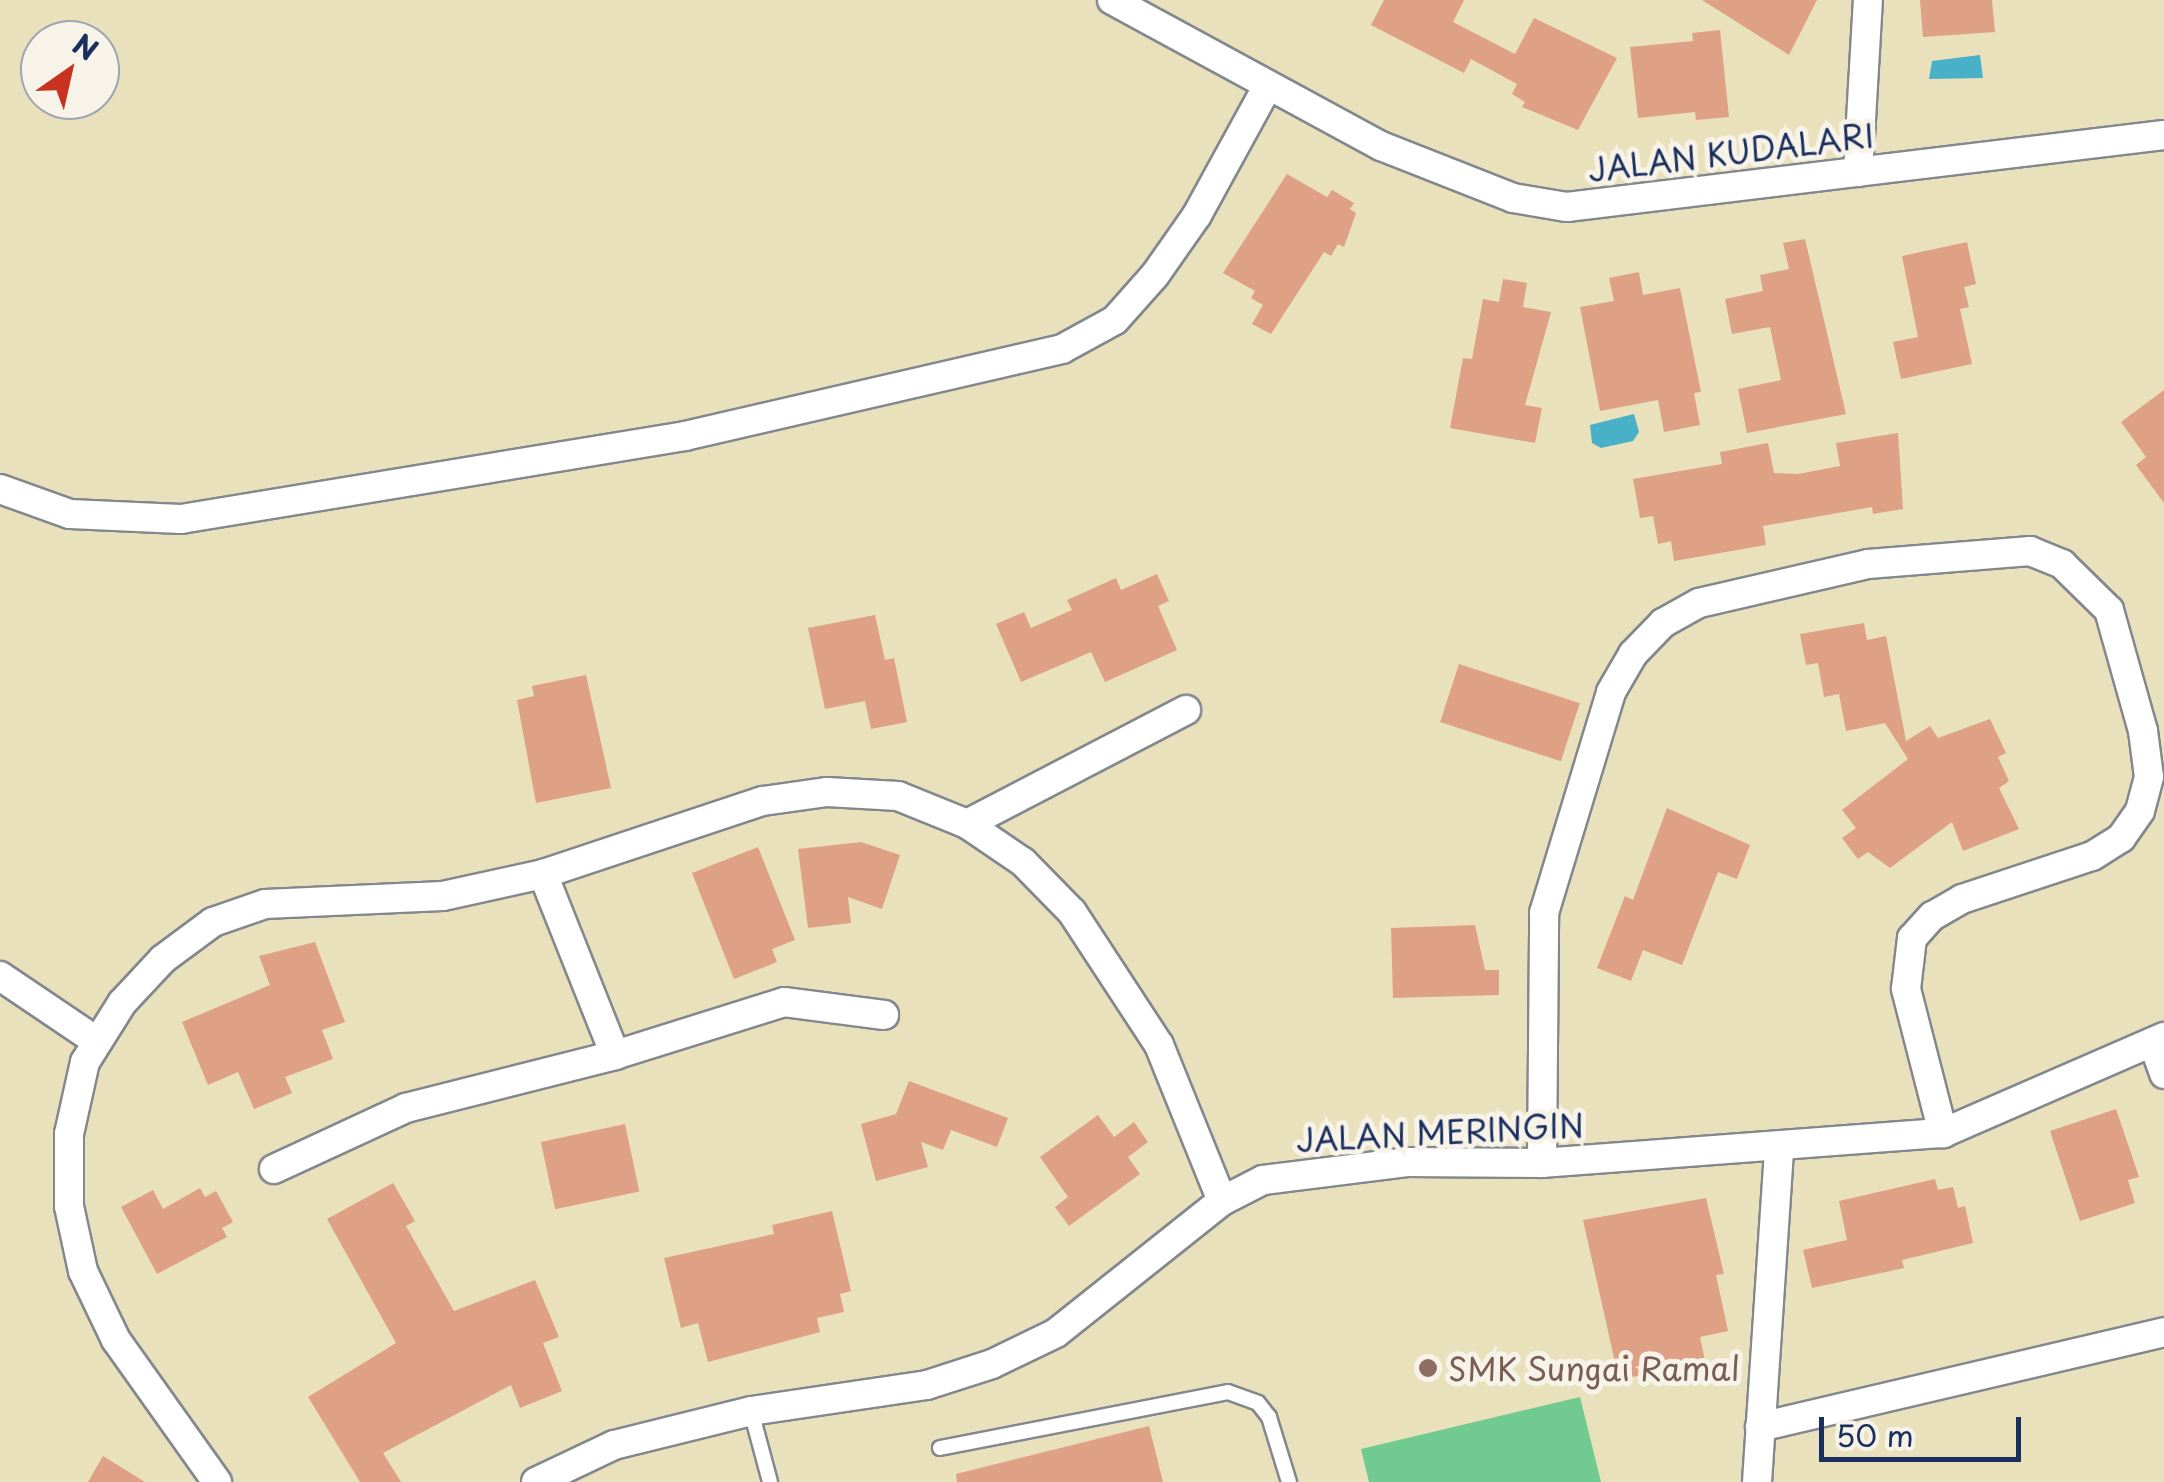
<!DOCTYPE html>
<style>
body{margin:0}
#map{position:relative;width:2164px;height:1482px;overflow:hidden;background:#e9e0bc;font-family:"Playpen Sans",sans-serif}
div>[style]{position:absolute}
.green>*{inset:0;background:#71ca90}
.water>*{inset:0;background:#48b0c7}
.building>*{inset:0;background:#dea185;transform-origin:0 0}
.roads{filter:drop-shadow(2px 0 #82888d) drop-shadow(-2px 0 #82888d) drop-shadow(0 2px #82888d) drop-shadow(0 -2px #82888d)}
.service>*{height:14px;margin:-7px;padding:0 7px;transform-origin:7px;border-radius:7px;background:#fff}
.minor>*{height:28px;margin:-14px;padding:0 14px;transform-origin:14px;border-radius:14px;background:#fff}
.dots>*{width:28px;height:28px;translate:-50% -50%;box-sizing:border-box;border:5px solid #f7f3e8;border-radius:50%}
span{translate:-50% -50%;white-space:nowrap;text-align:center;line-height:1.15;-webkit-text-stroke:10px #f7f3e8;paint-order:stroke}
.street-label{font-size:32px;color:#1b2f5e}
.education-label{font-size:32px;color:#785e54}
.left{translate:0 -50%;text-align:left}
.north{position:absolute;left:20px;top:20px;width:100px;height:100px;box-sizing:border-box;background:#f7f3e8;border:2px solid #9fa5b1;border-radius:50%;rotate:34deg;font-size:28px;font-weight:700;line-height:40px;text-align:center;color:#1b2f5e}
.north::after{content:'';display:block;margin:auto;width:35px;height:45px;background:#c8321e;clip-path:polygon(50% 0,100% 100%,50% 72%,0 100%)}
.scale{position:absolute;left:1819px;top:1417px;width:202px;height:45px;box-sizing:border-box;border:5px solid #1b2f5e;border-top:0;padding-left:12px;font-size:30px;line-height:35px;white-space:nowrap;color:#1b2f5e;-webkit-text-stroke:8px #f7f3e8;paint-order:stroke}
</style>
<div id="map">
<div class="green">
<i style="clip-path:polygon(1580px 1397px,1601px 1482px,1369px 1482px,1361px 1449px)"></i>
</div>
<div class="water">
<i style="clip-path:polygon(1980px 55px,1983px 78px,1929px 79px,1932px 61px)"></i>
<i style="clip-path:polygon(1634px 414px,1639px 432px,1633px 441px,1601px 448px,1592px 443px,1590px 425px)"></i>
</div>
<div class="building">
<i style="clip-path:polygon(1384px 0,1464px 0,1453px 22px,1515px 54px,1534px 18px,1617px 58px,1578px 130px,1522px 107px,1525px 102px,1512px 94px,1517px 84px,1471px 59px,1464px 73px,1371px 25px)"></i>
<i style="clip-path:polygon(1702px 0,1817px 0,1789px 55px)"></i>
<i style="clip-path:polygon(1920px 0,1992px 0,1995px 32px,1923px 37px)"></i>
<i style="clip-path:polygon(1720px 30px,1729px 117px,1696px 120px,1695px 112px,1638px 118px,1630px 47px,1693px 41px,1692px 33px)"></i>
<i style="clip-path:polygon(1287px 174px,1327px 197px,1332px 190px,1354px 203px,1350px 209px,1356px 213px,1344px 247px,1338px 244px,1331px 256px,1324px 252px,1271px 334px,1252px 324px,1263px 305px,1251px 298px,1255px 291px,1223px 273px)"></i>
<i style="clip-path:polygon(1805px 239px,1846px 414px,1747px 433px,1738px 389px,1781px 380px,1770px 327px,1732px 334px,1725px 299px,1763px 291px,1760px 275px,1789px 269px,1783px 243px)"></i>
<i style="clip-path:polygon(1967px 242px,1976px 284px,1964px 287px,1969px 307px,1960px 309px,1972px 364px,1901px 379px,1893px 342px,1918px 337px,1902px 256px)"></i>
<i style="clip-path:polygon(1639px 272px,1643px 295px,1680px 288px,1701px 392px,1694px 393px,1700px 425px,1664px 432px,1658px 400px,1600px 411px,1580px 307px,1614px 301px,1609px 278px)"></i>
<i style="clip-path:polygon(1503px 279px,1527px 283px,1523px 307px,1551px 312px,1525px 405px,1542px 408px,1535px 443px,1450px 428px,1463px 358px,1472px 359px,1483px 299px,1499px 302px)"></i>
<i style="clip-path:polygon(2164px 390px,2164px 503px,2136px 465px,2146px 457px,2121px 422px)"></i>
<i style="clip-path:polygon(1898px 433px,1903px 509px,1873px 514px,1872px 507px,1763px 526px,1766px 545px,1674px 561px,1671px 541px,1658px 544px,1653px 516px,1640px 518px,1633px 479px,1722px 464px,1720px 452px,1768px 443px,1774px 473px,1798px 474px,1840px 466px,1836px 443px)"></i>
<i style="clip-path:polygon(1157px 574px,1169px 601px,1158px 606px,1177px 650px,1105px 682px,1091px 652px,1021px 682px,996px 624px,1024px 612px,1031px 628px,1072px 610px,1067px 600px,1116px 578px,1121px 590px)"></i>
<i style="clip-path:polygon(875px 615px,885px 660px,894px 658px,907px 722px,871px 729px,865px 701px,825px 709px,808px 628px)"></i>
<i style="clip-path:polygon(1864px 623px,1867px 640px,1886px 636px,1906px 741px,1930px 726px,1938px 738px,1990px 719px,2006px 753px,1998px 757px,2009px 781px,1999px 788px,2019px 829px,1963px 851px,1952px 822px,1890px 868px,1868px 852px,1858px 859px,1842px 838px,1856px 828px,1842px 810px,1908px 759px,1885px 723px,1846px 731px,1839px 694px,1824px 697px,1818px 663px,1806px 665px,1800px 634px)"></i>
<i style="left:1459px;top:664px;width:127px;height:61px;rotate:18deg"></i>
<i style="clip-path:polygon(586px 675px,611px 788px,536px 803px,517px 700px,534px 696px,532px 686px)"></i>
<i style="clip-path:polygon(1667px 808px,1750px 845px,1737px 879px,1718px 872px,1682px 965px,1643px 950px,1631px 981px,1597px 968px,1625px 896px,1633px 900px)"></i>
<i style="clip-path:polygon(861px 842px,900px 855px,882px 909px,848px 897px,851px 923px,808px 928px,798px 849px)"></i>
<i style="clip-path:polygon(758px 847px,795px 940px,772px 949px,777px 962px,734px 979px,692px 873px)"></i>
<i style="clip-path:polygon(1475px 925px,1485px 970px,1499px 970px,1499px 995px,1393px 998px,1391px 928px)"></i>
<i style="clip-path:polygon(315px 942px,345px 1022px,322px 1030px,333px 1059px,285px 1077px,292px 1093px,254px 1109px,238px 1072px,208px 1085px,182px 1022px,270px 985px,259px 956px)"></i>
<i style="clip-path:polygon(909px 1081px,1008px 1118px,997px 1147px,951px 1130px,943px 1150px,921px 1142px,928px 1167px,876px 1181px,861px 1124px,896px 1114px)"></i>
<i style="clip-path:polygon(2116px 1109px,2139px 1177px,2128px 1180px,2135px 1203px,2080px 1221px,2050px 1131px)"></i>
<i style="clip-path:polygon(1098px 1115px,1114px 1137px,1134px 1122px,1148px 1142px,1128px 1157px,1140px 1174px,1069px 1226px,1055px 1207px,1068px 1197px,1040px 1157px)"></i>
<i style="left:625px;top:1124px;width:69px;height:86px;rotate:78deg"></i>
<i style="clip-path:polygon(1935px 1179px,1938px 1190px,1953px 1187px,1958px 1208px,1965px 1206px,1973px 1243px,1902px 1260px,1904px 1268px,1812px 1288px,1803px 1250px,1847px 1240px,1839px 1201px)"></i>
<i style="clip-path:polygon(393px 1183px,415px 1221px,406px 1226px,454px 1311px,535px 1280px,559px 1337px,543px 1343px,562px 1391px,520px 1408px,511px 1385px,383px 1453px,401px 1482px,360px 1482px,308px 1397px,396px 1343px,327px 1219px)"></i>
<i style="clip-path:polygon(200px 1188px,205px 1197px,216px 1191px,233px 1222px,222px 1228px,227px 1237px,157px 1274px,121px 1207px,153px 1190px,163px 1209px)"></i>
<i style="clip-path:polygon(1706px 1198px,1724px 1274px,1716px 1275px,1728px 1331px,1700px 1337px,1705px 1361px,1619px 1380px,1583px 1220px)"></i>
<i style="clip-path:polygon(832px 1211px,851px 1291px,840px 1294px,844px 1312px,817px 1318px,820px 1332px,708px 1362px,698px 1323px,681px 1328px,664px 1258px,774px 1234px,772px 1225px)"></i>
<i style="clip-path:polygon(1149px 1426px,1163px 1482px,957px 1482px,956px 1474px)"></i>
<i style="clip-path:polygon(103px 1456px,145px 1482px,88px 1482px)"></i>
</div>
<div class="roads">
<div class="service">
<i style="left:751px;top:1411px;width:73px;rotate:75deg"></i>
<i style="left:940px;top:1448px;width:293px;rotate:-11deg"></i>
<i style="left:1228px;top:1392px;width:32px;rotate:20deg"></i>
<i style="left:1258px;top:1403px;width:18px;rotate:52deg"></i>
<i style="left:1269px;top:1417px;width:68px;rotate:72.9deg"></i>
</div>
<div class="minor">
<i style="left:1112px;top:0;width:306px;rotate:28.5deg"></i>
<i style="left:1381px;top:146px;width:142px;rotate:21.5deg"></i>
<i style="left:1513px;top:198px;width:55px;rotate:9.5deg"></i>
<i style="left:1567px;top:207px;width:601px;rotate:-6.88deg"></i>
<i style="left:1858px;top:172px;width:172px;rotate:-86.7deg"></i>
<i style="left:0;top:489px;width:74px;rotate:19.7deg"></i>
<i style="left:70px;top:514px;width:111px;rotate:2.6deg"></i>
<i style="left:181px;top:519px;width:511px;rotate:-9.35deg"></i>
<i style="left:685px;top:436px;width:387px;rotate:-13deg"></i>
<i style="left:1062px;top:349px;width:60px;rotate:-28.7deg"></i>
<i style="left:1115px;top:320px;width:60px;rotate:-48.4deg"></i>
<i style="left:1155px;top:275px;width:73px;rotate:-55deg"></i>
<i style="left:1197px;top:215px;width:146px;rotate:-61.3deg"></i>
<i style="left:967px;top:824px;width:247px;rotate:-27.5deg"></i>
<i style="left:543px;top:874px;width:195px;rotate:68.3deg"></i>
<i style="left:0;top:976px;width:115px;rotate:34deg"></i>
<i style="left:2153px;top:1043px;width:33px;rotate:70deg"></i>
<i style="left:1542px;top:1163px;width:250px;rotate:-89.5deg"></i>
<i style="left:1544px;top:913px;width:231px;rotate:-73.1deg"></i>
<i style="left:1611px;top:692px;width:44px;rotate:-59.9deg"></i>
<i style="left:1633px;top:654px;width:43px;rotate:-45.9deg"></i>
<i style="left:1663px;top:623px;width:41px;rotate:-29.1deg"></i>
<i style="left:1699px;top:603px;width:173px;rotate:-13deg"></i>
<i style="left:1868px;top:564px;width:163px;rotate:-4.6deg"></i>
<i style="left:2030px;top:551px;width:35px;rotate:22deg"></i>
<i style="left:2062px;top:564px;width:66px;rotate:44.4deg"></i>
<i style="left:2109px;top:610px;width:126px;rotate:74.3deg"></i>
<i style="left:2143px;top:731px;width:46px;rotate:82.6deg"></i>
<i style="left:2149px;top:777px;width:35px;rotate:105deg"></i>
<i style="left:2140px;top:811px;width:33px;rotate:125deg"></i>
<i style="left:2121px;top:838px;width:34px;rotate:148deg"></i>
<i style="left:2092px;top:856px;width:137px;rotate:161.7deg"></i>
<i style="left:1962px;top:899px;width:34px;rotate:150deg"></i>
<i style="left:1932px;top:916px;width:30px;rotate:132deg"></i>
<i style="left:1912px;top:938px;width:51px;rotate:96.7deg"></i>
<i style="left:1906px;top:989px;width:149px;rotate:75.6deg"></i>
<i style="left:274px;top:1169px;width:145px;rotate:-24.8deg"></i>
<i style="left:406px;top:1108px;width:216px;rotate:-14.2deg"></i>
<i style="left:615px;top:1055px;width:177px;rotate:-17.4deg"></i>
<i style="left:784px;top:1002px;width:101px;rotate:7.4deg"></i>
<i style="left:1760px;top:1427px;width:415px;rotate:-13.2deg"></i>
<i style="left:217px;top:1482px;width:174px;rotate:-125.4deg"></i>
<i style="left:116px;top:1340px;width:76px;rotate:-115.6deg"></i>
<i style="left:83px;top:1271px;width:66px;rotate:-102.2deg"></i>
<i style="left:69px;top:1206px;width:72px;rotate:-90deg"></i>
<i style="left:69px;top:1134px;width:74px;rotate:-77.5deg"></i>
<i style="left:85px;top:1062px;width:70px;rotate:-57.9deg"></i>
<i style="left:122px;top:1003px;width:60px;rotate:-47deg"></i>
<i style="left:163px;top:959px;width:62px;rotate:-36.5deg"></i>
<i style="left:213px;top:922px;width:55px;rotate:-19.1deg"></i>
<i style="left:265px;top:904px;width:178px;rotate:-2.6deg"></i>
<i style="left:443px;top:896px;width:102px;rotate:-12.4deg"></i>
<i style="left:543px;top:874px;width:232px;rotate:-18.4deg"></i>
<i style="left:763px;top:801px;width:65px;rotate:-8deg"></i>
<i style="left:827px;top:792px;width:71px;rotate:3.2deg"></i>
<i style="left:898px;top:796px;width:74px;rotate:22.1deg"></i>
<i style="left:967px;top:824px;width:68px;rotate:34.2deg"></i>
<i style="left:1023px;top:862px;width:70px;rotate:45.6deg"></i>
<i style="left:1072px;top:912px;width:159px;rotate:56.8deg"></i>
<i style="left:1159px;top:1045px;width:168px;rotate:68deg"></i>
<i style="left:536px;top:1482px;width:86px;rotate:-25.4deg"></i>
<i style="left:614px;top:1445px;width:141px;rotate:-13.9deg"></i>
<i style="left:751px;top:1411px;width:178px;rotate:-8.4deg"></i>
<i style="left:927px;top:1385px;width:68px;rotate:-17.9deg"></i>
<i style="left:992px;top:1364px;width:71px;rotate:-25.8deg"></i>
<i style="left:1056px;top:1333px;width:212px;rotate:-38.5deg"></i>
<i style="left:1222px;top:1201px;width:46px;rotate:-27.1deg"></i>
<i style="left:1263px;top:1180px;width:145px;rotate:-7.1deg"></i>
<i style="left:1407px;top:1162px;width:135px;rotate:0.4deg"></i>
<i style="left:1542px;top:1163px;width:402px;rotate:-4.3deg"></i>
<i style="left:1943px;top:1133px;width:241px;rotate:-23.5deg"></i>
<i style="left:1757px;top:1482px;width:336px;rotate:-86.2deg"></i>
</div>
</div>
<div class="dots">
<i style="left:1428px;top:1368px;background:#8d6e63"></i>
</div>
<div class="street-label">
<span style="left:1731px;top:152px;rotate:-7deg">JALAN KUDALARI</span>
<span style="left:1440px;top:1132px;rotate:-3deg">JALAN MERINGIN</span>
</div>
<div class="education-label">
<span class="left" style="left:1448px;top:1368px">SMK Sungai Ramal</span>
</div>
<div class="north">N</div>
<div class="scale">50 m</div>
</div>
